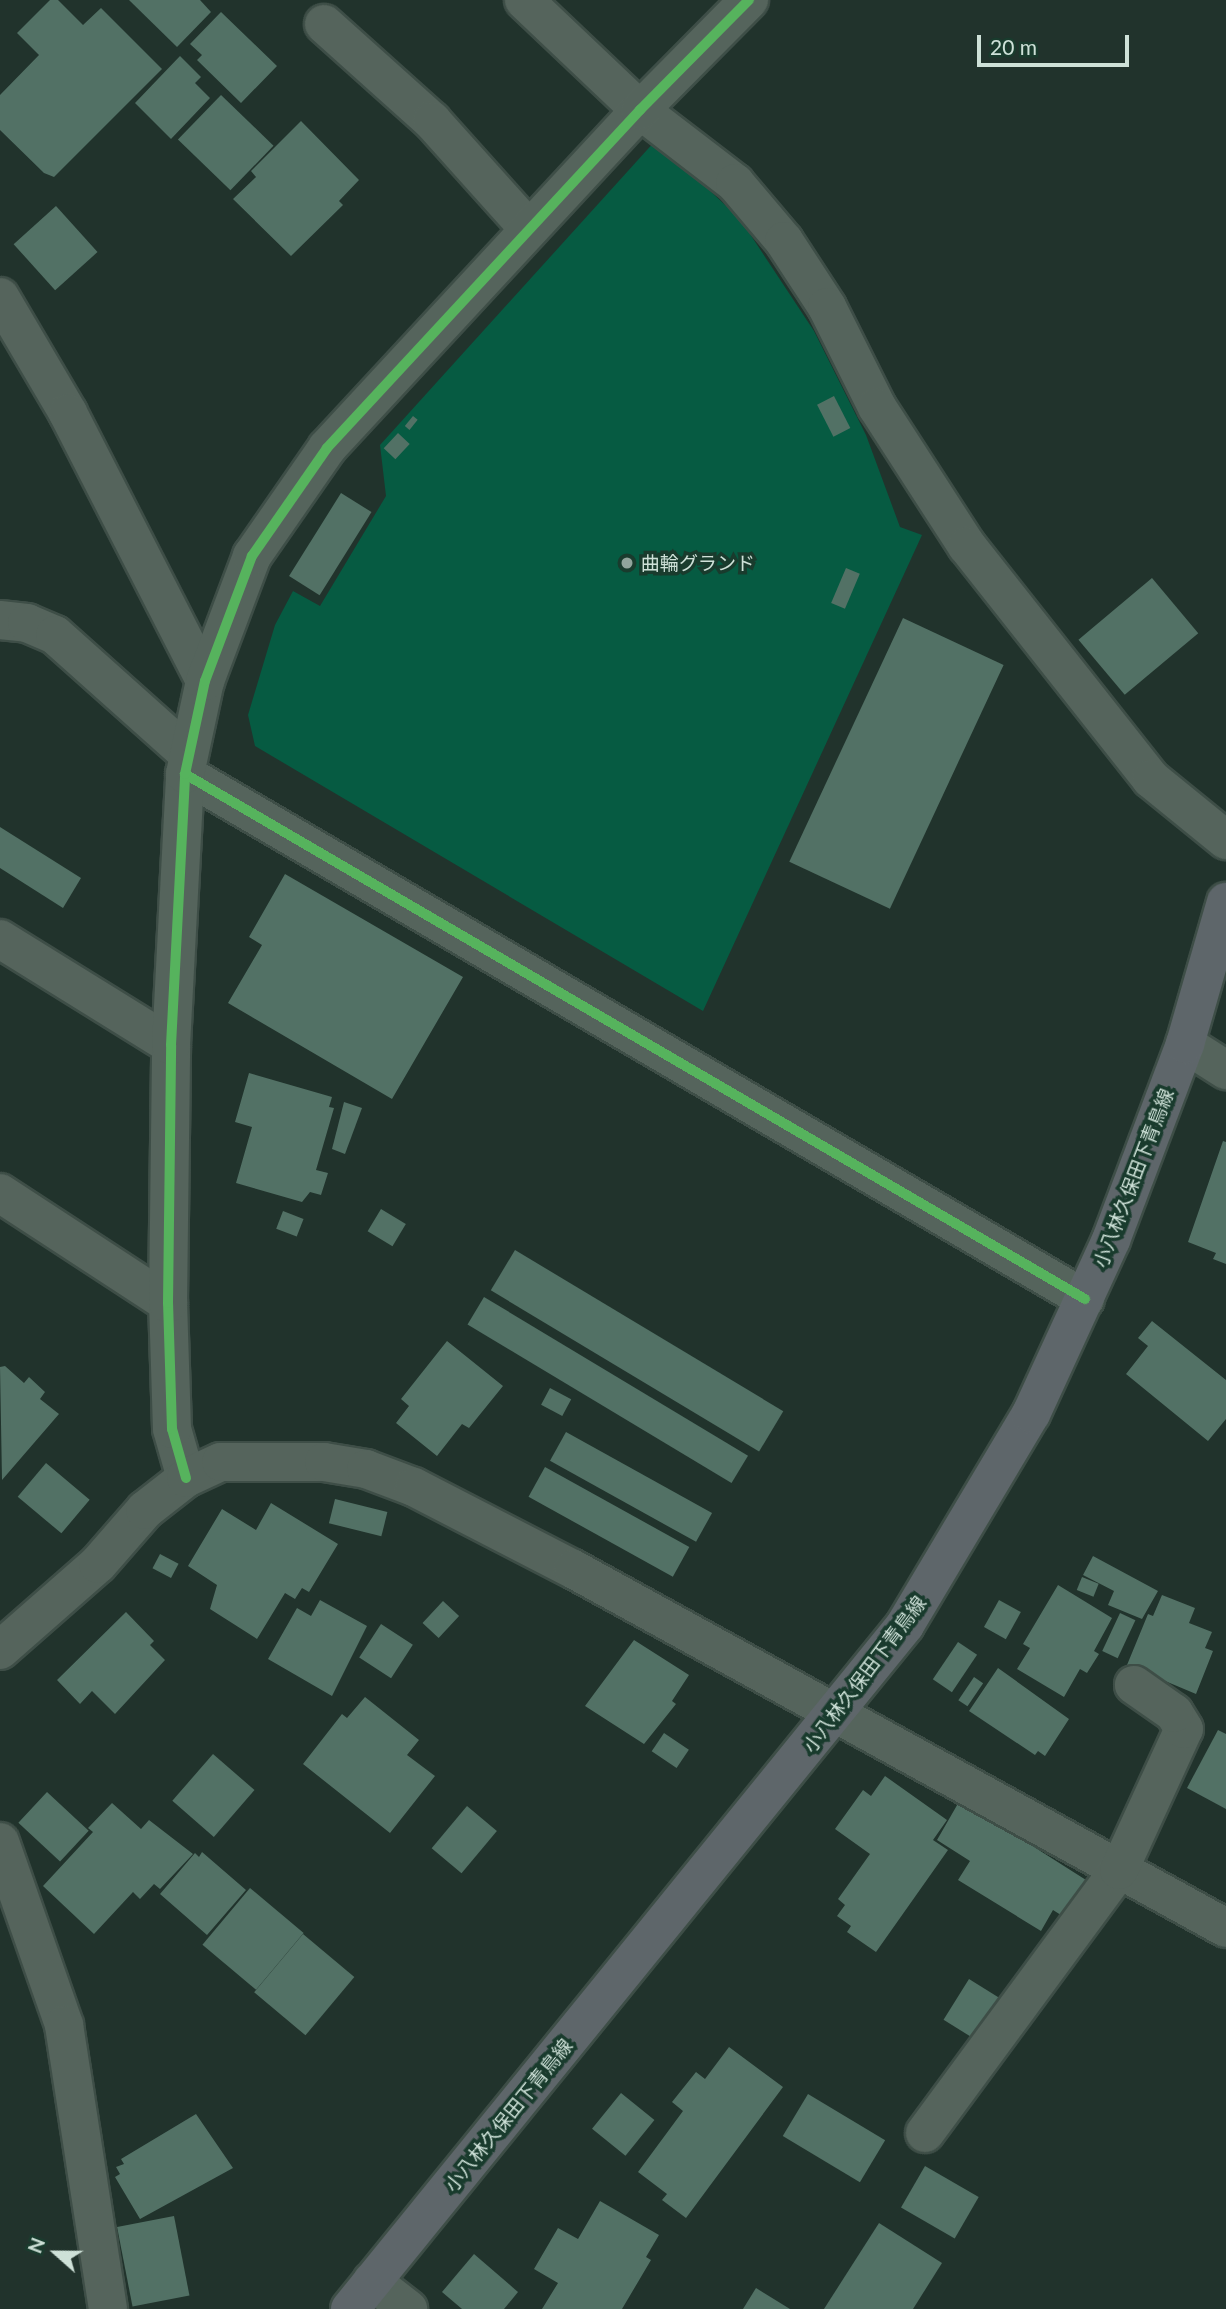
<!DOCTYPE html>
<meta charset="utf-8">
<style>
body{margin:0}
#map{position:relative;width:1226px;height:2309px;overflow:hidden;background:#21332c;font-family:Lato,"Noto Sans JP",sans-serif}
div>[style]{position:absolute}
.green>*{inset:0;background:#065b42}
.building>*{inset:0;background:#527165;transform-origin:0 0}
.roads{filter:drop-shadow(2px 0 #3e4e47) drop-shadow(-2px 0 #3e4e47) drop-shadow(0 2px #3e4e47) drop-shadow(0 -2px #3e4e47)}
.minor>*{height:38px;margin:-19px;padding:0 19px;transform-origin:19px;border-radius:19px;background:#55645c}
.major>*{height:38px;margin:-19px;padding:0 19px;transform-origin:19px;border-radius:19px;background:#5e666a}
.cycleway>*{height:10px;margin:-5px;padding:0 5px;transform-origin:5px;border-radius:5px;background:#56b35d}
.dots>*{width:19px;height:19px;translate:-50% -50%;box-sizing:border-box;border:4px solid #193b2d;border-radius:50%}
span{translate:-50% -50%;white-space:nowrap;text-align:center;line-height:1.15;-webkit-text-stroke:7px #193b2d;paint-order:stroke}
.poi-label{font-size:19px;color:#cee1d8}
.left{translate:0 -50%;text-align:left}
.street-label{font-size:19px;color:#cee1d8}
.north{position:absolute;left:21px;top:2218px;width:70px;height:70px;-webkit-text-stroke:5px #193b2d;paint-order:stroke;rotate:291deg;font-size:19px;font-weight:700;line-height:28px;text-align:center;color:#cee1d8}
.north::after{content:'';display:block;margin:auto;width:24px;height:32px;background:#cee1d8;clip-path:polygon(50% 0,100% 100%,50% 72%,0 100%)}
.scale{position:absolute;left:977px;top:35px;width:152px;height:32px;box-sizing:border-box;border:4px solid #cee1d8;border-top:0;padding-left:9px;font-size:21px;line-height:24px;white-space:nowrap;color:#cee1d8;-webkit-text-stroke:5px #193b2d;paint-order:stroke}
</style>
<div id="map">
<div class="green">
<i style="clip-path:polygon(656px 140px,740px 219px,814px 331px,866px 435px,900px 527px,922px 535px,703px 1011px,255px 746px,248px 715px,275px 625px,293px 591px,320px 606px,386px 496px,380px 445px)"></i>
</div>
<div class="building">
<i style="clip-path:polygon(50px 0,58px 0,83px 25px,101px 8px,162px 69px,54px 177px,44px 173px,0 130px,0 95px,39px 55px,17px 33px)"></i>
<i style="clip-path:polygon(129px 0,200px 0,211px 12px,177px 47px)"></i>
<i style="clip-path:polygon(221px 12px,277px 66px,241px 103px,197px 60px,202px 55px,190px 44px)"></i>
<i style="clip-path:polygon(180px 56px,201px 77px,195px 83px,210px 98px,171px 139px,135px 103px)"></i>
<i style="left:221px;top:95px;width:73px;height:62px;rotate:44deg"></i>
<i style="clip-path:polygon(301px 121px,359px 180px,339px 201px,343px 205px,291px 256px,233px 199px,256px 177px,251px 171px)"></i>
<i style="left:56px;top:206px;width:62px;height:57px;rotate:48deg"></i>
<i style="left:834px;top:396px;width:36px;height:19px;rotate:63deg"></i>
<i style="left:413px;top:416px;width:6px;height:13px;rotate:39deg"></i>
<i style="left:398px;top:433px;width:16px;height:21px;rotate:43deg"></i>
<i style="left:341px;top:493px;width:36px;height:98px;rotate:32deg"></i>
<i style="left:846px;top:568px;width:15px;height:38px;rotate:23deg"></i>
<i style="left:1152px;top:578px;width:72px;height:96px;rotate:50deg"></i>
<i style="left:903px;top:618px;width:111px;height:269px;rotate:25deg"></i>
<i style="clip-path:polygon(0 827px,81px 878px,63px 908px,0 868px)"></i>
<i style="clip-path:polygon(285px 874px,463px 977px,392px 1099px,228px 1003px,262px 945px,249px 937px)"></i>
<i style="clip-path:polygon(249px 1073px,332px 1097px,329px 1107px,334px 1108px,316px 1170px,328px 1173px,321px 1195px,310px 1192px,302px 1202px,236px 1183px,252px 1127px,235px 1122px)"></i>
<i style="clip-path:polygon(344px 1102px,362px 1108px,345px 1154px,332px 1149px)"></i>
<i style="clip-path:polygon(1223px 1141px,1226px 1142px,1226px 1264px,1213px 1259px,1216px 1253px,1188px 1242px)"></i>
<i style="left:381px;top:1209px;width:29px;height:26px;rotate:31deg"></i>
<i style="left:283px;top:1211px;width:22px;height:19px;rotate:21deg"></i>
<i style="left:515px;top:1250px;width:313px;height:47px;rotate:31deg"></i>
<i style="left:484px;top:1297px;width:308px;height:32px;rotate:31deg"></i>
<i style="clip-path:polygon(1152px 1321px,1226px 1380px,1226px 1419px,1208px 1441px,1126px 1374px,1148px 1346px,1138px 1338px)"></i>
<i style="clip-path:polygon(447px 1341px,503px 1386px,469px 1428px,462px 1424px,437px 1456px,396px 1423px,409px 1406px,401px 1399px)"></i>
<i style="clip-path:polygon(5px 1366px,24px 1383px,29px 1377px,45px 1392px,40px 1399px,59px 1414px,2px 1480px,0 1367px)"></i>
<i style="left:550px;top:1388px;width:24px;height:19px;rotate:28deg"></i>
<i style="left:566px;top:1432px;width:167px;height:33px;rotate:29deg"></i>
<i style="left:46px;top:1463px;width:57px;height:44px;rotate:40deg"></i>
<i style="left:545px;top:1467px;width:165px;height:34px;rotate:29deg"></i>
<i style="left:335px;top:1499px;width:54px;height:25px;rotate:14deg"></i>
<i style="clip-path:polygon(271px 1503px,338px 1544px,309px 1592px,302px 1588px,295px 1599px,285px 1593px,257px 1639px,210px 1609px,217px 1585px,188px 1566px,222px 1509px,256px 1530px)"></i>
<i style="left:160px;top:1554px;width:21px;height:16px;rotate:28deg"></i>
<i style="clip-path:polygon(1093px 1556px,1158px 1591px,1142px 1619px,1108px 1605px,1114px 1591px,1083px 1575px)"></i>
<i style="left:1082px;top:1577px;width:18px;height:14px;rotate:22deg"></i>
<i style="clip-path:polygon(1058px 1585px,1112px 1618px,1094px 1651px,1099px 1654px,1087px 1673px,1080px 1669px,1064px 1697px,1017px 1669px,1030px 1648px,1023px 1644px)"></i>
<i style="clip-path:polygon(1162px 1595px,1195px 1608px,1189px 1623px,1212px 1632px,1205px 1648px,1213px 1651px,1196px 1694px,1127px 1665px,1148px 1614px,1153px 1616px)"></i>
<i style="clip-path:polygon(320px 1600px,367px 1626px,332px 1696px,268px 1659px,297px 1608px,311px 1616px)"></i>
<i style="left:999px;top:1600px;width:25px;height:31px;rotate:29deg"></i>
<i style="left:443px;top:1601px;width:22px;height:30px;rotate:43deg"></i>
<i style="clip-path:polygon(126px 1612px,154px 1641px,150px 1645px,165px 1660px,115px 1714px,92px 1691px,80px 1704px,57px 1680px)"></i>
<i style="left:1120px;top:1613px;width:17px;height:42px;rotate:25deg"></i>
<i style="left:381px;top:1624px;width:38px;height:40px;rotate:33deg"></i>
<i style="clip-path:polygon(634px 1640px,689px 1675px,672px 1701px,676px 1704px,644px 1744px,585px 1706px)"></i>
<i style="left:958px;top:1642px;width:23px;height:45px;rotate:34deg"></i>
<i style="clip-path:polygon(998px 1668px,1069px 1719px,1045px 1756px,1038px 1751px,1035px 1755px,969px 1711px)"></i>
<i style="left:974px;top:1677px;width:11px;height:28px;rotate:34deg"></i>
<i style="clip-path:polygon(365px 1697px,419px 1740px,407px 1755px,435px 1776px,390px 1833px,303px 1764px,342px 1714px,347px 1718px)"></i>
<i style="clip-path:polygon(1218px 1730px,1226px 1734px,1226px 1809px,1187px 1788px)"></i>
<i style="left:664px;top:1733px;width:30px;height:22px;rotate:34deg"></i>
<i style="left:213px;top:1754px;width:55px;height:62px;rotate:41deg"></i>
<i style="clip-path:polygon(885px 1776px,947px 1820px,933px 1840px,948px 1850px,876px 1952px,847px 1932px,851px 1926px,837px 1916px,845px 1905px,838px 1899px,870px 1854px,835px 1829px,863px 1790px,871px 1796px)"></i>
<i style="left:47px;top:1792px;width:57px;height:42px;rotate:43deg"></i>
<i style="clip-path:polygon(960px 1800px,1086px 1880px,1064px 1917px,1053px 1910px,1041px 1931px,958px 1880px,970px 1861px,937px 1840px)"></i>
<i style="clip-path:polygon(112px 1803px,141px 1829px,149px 1820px,193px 1854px,160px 1889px,154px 1884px,140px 1899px,133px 1892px,94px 1934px,43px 1886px,93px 1832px,88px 1828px)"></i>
<i style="left:467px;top:1806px;width:39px;height:55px;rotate:40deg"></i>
<i style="clip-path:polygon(202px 1852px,246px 1890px,207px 1935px,160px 1894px,195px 1853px,199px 1857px)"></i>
<i style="left:250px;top:1888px;width:70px;height:74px;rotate:40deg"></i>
<i style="left:303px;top:1934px;width:67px;height:76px;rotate:40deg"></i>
<i style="left:969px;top:1979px;width:36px;height:48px;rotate:32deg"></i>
<i style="clip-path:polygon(729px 2047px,783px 2087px,686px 2218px,662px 2200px,667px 2194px,638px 2172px,683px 2111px,672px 2102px,696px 2072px,705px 2079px)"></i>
<i style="left:621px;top:2093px;width:43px;height:46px;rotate:39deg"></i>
<i style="left:808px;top:2094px;width:90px;height:49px;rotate:31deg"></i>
<i style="clip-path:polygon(196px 2114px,233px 2168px,140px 2219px,115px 2177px,120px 2174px,116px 2167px,124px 2164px,121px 2159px)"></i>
<i style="left:925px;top:2166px;width:62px;height:48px;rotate:30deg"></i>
<i style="clip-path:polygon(600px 2201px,659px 2235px,646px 2257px,651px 2260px,622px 2309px,542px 2309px,558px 2283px,534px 2269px,558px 2228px,578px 2239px)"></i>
<i style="left:174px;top:2216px;width:81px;height:58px;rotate:79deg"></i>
<i style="clip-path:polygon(879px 2223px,942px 2263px,913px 2309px,824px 2309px)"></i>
<i style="clip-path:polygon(474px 2254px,518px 2292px,504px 2309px,462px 2309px,442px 2292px)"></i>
<i style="clip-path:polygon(756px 2288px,790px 2309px,743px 2309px)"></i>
</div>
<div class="roads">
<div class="minor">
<i style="left:524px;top:0;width:160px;rotate:43.5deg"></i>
<i style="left:640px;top:110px;width:120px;rotate:37.5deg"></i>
<i style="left:735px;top:183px;width:76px;rotate:49.8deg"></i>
<i style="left:784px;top:241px;width:79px;rotate:56.9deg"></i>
<i style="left:827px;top:307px;width:112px;rotate:63.4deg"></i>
<i style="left:877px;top:407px;width:166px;rotate:57.1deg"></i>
<i style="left:967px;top:546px;width:297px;rotate:51.7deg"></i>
<i style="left:1151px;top:779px;width:97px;rotate:39.1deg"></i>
<i style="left:324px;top:24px;width:145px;rotate:41.9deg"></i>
<i style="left:432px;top:121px;width:145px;rotate:48.1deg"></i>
<i style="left:0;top:297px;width:134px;rotate:59.6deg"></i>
<i style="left:68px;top:413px;width:301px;rotate:62.9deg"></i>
<i style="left:0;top:620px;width:27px;rotate:6deg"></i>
<i style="left:27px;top:623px;width:30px;rotate:23deg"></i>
<i style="left:55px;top:635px;width:178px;rotate:41.8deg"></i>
<i style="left:185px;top:774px;width:1042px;rotate:30.26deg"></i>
<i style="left:0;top:939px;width:201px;rotate:31.8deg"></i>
<i style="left:1185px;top:1044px;width:49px;rotate:32.4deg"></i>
<i style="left:0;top:1193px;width:201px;rotate:33.2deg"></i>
<i style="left:186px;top:1478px;width:51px;rotate:-105.9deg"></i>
<i style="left:172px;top:1429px;width:126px;rotate:-91.8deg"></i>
<i style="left:168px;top:1303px;width:258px;rotate:-89.3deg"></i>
<i style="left:171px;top:1045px;width:271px;rotate:-87deg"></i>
<i style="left:185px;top:774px;width:95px;rotate:-77.9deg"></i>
<i style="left:205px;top:681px;width:134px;rotate:-69.4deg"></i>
<i style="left:252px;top:556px;width:131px;rotate:-55.2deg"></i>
<i style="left:327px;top:448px;width:461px;rotate:-47.2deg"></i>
<i style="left:640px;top:110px;width:155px;rotate:-45.3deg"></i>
<i style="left:0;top:1650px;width:130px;rotate:-41.3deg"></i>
<i style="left:98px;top:1564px;width:72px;rotate:-49deg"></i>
<i style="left:145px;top:1510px;width:52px;rotate:-38deg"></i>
<i style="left:186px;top:1478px;width:38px;rotate:-25deg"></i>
<i style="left:221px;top:1462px;width:103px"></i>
<i style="left:324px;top:1462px;width:43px;rotate:9.5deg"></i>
<i style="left:366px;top:1469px;width:51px;rotate:20.6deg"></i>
<i style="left:414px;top:1487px;width:179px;rotate:27.3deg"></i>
<i style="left:573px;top:1569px;width:745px;rotate:28.8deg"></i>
<i style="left:0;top:1842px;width:194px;rotate:70.7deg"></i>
<i style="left:64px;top:2025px;width:287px;rotate:81.2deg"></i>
<i style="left:925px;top:2133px;width:327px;rotate:-53.6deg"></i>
<i style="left:1119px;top:1870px;width:155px;rotate:-65.3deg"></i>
<i style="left:1184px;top:1729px;width:19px;rotate:-122deg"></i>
<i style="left:1174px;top:1713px;width:49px;rotate:-145deg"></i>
<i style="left:372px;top:2281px;width:46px;rotate:37.9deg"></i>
</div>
<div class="major">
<i style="left:350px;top:2309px;width:881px;rotate:-50.94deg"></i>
<i style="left:905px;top:1625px;width:246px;rotate:-59.2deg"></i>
<i style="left:1031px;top:1414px;width:192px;rotate:-65.3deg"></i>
<i style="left:1111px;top:1240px;width:210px;rotate:-69.3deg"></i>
<i style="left:1185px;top:1044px;width:148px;rotate:-73.9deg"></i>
</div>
</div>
<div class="cycleway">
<i style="left:185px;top:774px;width:1042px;rotate:30.26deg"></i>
<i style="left:186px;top:1478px;width:51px;rotate:-105.9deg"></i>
<i style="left:172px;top:1429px;width:126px;rotate:-91.8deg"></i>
<i style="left:168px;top:1303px;width:258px;rotate:-89.3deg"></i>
<i style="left:171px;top:1045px;width:271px;rotate:-87deg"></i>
<i style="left:185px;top:774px;width:95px;rotate:-77.9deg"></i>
<i style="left:205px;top:681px;width:134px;rotate:-69.4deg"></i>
<i style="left:252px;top:556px;width:131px;rotate:-55.2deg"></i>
<i style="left:327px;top:448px;width:461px;rotate:-47.2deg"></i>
<i style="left:640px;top:110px;width:155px;rotate:-45.3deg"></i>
</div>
<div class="dots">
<i style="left:627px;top:563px;background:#91a49c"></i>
</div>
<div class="poi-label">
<span class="left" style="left:641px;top:563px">曲輪グランド</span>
</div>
<div class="street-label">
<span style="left:1133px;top:1178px;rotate:-69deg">小八林久保田下青鳥線</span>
<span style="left:864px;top:1674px;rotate:-53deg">小八林久保田下青鳥線</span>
<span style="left:508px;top:2115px;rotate:-51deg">小八林久保田下青鳥線</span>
</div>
<div class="north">N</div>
<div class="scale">20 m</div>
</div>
